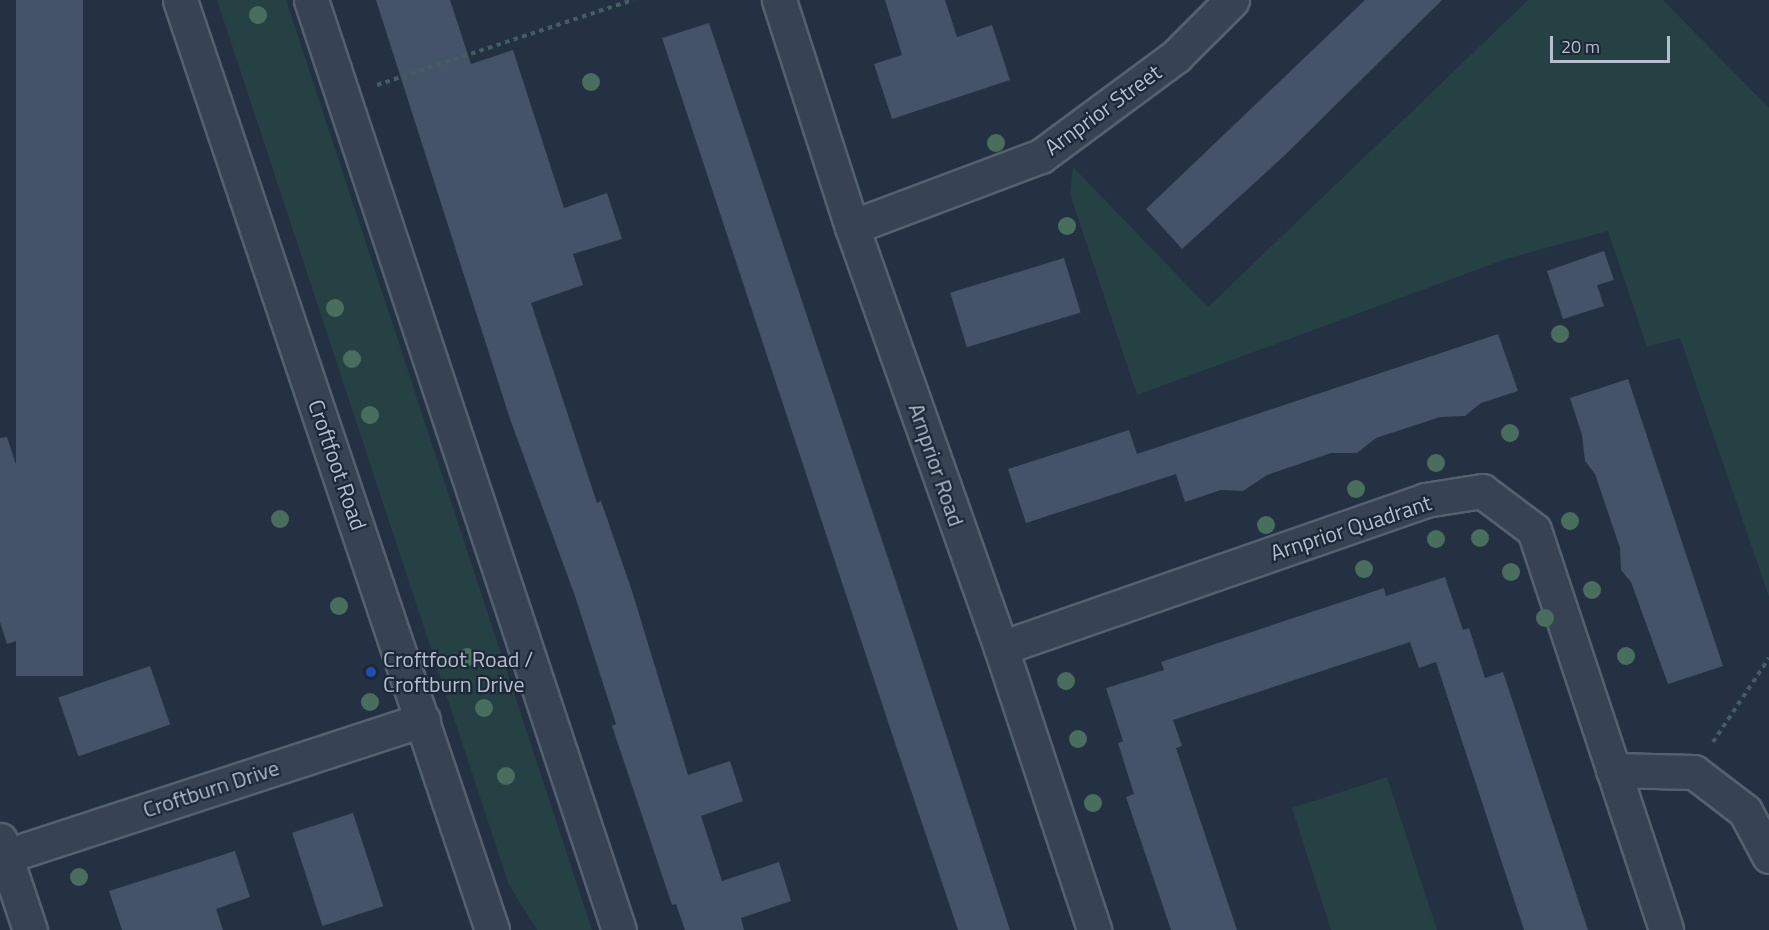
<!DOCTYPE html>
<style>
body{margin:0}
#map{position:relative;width:1769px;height:930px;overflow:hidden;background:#233143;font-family:"Titillium Web",sans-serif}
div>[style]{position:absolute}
.green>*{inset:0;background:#254144}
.building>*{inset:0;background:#445367;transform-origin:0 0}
.path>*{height:4px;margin-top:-2px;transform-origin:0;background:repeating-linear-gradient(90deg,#435e60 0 4.5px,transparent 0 9px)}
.roads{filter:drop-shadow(2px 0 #55616f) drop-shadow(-2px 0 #55616f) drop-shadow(0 2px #55616f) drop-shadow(0 -2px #55616f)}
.minor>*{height:33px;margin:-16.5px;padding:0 16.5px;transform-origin:16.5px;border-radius:16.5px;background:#374352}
.trees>*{width:18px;height:18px;margin:-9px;border-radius:50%;background:#4a6e5e}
.dots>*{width:16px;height:16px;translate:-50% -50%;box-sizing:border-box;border:3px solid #1c2837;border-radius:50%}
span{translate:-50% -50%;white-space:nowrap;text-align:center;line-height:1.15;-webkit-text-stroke:4.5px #1c2837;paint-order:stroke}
.street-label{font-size:22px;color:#b4becc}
.poi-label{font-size:22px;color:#b4becc}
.left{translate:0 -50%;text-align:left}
.scale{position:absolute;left:1550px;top:36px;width:120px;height:27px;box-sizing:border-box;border:3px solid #b4becc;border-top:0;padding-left:8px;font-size:18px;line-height:21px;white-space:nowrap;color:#b4becc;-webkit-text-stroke:4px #1c2837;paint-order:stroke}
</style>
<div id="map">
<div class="green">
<i style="clip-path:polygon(217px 0,286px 0,592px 930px,537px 930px,509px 885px)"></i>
<i style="clip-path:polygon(1528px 0,1663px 0,1769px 108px,1769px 597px,1680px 338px,1647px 347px,1608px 231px,1506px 259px,1137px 395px,1070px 194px,1073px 167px,1208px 307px)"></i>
<i style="clip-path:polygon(1387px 777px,1437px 930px,1331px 930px,1292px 808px)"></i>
</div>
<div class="building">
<i style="left:16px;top:0;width:67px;height:676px"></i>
<i style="clip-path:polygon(376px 0,450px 0,471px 64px,513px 50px,564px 208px,607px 193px,622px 239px,573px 254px,583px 285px,531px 303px,597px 503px,601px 501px,632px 591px,688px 775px,730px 761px,743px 801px,701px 816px,722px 881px,779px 862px,791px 901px,741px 918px,744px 930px,685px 930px,676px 904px,672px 905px,612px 726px,616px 724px,575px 596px,510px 419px)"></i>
<i style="clip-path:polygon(885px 0,945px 0,957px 37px,992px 25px,1010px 80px,892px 119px,874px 64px,902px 55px)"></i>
<i style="clip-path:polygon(1365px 0,1442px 0,1284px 156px,1182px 249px,1146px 209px)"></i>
<i style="clip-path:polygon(709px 23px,901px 597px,1010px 930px,958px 930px,896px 746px,662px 38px)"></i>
<i style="clip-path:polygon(1604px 251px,1614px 280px,1597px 285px,1604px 306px,1563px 319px,1547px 271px)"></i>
<i style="left:1064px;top:258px;width:57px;height:119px;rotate:73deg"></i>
<i style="clip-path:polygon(1498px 334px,1518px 391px,1481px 403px,1465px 416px,1440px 417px,1376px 438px,1357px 453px,1331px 453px,1267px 475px,1243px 491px,1221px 490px,1185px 502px,1176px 474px,1026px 523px,1008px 469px,1129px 430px,1137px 454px)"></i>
<i style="clip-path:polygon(1628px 379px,1723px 666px,1668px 684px,1631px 582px,1621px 570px,1620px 548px,1595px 474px,1585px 461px,1582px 435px,1570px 398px)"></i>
<i style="clip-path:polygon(7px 437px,68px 624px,7px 644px,0 622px,0 438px)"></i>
<i style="clip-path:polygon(1445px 577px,1463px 630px,1469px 628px,1485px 678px,1503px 672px,1588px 930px,1524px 930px,1436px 662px,1419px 668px,1410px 642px,1173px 720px,1182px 746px,1176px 748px,1237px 930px,1171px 930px,1126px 797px,1134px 794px,1118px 743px,1123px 741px,1106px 688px,1164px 670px,1161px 662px,1384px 588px,1386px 596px)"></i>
<i style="left:150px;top:666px;width:62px;height:97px;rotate:71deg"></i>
<i style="left:353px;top:813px;width:98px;height:64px;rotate:72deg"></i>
<i style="clip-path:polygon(235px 851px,250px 897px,216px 909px,223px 930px,122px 930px,109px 891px)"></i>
</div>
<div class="path">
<i style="left:377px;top:85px;width:270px;rotate:-18.4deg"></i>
<i style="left:1713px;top:742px;width:101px;rotate:-56.3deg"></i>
</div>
<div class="roads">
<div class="minor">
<i style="left:180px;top:0;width:981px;rotate:71.45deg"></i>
<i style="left:311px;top:0;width:980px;rotate:71.68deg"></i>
<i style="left:779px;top:0;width:238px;rotate:72.2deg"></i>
<i style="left:852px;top:227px;width:447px;rotate:70.5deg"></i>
<i style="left:1001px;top:648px;width:297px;rotate:71.7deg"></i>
<i style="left:852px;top:227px;width:202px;rotate:-20.6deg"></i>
<i style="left:1041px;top:156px;width:168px;rotate:-36.5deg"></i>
<i style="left:1176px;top:56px;width:79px;rotate:-45deg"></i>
<i style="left:1001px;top:648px;width:449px;rotate:-19.2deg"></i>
<i style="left:1425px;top:500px;width:58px;rotate:-9deg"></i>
<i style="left:1482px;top:491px;width:65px;rotate:36.9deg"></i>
<i style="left:1534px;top:530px;width:421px;rotate:71.7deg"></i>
<i style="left:1613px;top:770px;width:81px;rotate:1.4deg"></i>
<i style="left:1694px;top:772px;width:64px;rotate:37.4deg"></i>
<i style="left:1745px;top:811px;width:51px;rotate:61.9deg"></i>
<i style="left:0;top:840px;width:95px;rotate:71.6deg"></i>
<i style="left:0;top:858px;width:445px;rotate:-18.1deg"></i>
</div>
</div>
<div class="trees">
<i style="left:258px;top:15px"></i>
<i style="left:591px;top:82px"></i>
<i style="left:996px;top:143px"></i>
<i style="left:1067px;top:226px"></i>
<i style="left:335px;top:308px"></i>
<i style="left:1560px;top:334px"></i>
<i style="left:352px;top:359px"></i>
<i style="left:370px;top:415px"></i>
<i style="left:1510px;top:433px"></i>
<i style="left:1436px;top:463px"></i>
<i style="left:1356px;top:489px"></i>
<i style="left:280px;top:519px"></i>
<i style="left:1570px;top:521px"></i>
<i style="left:1266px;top:525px"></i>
<i style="left:1480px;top:538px"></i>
<i style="left:1436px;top:539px"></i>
<i style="left:1364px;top:569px"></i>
<i style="left:1511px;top:572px"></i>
<i style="left:1592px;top:590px"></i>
<i style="left:339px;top:606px"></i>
<i style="left:1545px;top:618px"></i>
<i style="left:1626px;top:656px"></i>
<i style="left:467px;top:657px"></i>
<i style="left:1066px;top:681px"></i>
<i style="left:370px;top:702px"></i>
<i style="left:484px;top:708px"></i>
<i style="left:1078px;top:739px"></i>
<i style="left:506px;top:776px"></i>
<i style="left:1093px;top:803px"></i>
<i style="left:79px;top:877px"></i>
</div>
<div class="dots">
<i style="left:371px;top:672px;background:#1a4fb4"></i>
</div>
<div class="street-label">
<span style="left:1103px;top:110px;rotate:-36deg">Arnprior Street</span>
<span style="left:337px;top:465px;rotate:71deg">Croftfoot Road</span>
<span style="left:936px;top:465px;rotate:71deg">Arnprior Road</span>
<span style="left:1351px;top:528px;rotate:-18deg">Arnprior Quadrant</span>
<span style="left:211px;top:789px;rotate:-18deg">Croftburn Drive</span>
</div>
<div class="poi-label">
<span class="left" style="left:383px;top:672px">Croftfoot Road /<br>Croftburn Drive</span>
</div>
<div class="scale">20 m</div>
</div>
